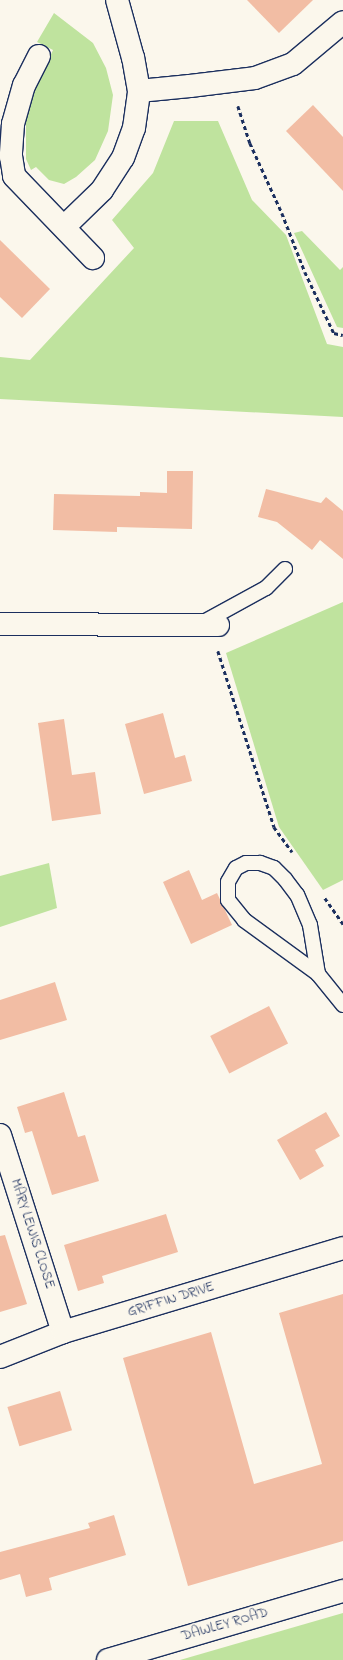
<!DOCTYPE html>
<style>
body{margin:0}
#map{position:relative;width:343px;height:1660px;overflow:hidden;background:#fbf7ec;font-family:"Indie Flower",sans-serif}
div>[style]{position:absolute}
.green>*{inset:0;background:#bfe39e}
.building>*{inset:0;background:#f2bda4;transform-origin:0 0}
.path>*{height:2.5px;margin-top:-1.25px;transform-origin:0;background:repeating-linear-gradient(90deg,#1b2f5e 0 4px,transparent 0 7px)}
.roads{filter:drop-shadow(1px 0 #1b2f5e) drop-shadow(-1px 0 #1b2f5e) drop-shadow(0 1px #1b2f5e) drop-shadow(0 -1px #1b2f5e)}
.lane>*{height:14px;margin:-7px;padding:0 7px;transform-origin:7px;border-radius:7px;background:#fbf7ec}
.street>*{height:22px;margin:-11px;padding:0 11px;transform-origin:11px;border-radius:11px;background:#fbf7ec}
span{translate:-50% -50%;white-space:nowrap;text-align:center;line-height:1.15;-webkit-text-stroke:3.5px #fbf7ec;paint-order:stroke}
.street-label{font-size:14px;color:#1b2f5e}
</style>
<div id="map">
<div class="green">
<i style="clip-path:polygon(54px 13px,93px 43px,106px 68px,113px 95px,108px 131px,95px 160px,76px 177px,64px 184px,49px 180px,36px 167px,31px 170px,26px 159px,26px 121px,36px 87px,53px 50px,37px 42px)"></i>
<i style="clip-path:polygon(174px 121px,218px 121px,252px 200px,286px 235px,327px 344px,343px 347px,343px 417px,0 399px,0 357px,30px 360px,134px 248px,112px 220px,153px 173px)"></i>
<i style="clip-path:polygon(302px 231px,340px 270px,343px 267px,343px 328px,337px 327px,294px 233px)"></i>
<i style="clip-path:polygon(343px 602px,343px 880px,323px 890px,279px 827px,226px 653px)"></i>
<i style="clip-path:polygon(49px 863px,57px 908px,0 927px,0 876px)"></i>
<i style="clip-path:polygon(343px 1613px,343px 1660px,180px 1660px)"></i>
</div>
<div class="building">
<i style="clip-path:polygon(247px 0,313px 0,279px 33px)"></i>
<i style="clip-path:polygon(313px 105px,343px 137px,343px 191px,286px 131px)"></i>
<i style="clip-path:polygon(0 240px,50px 289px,22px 318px,0 297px)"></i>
<i style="clip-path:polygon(167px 471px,193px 471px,192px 529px,117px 527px,117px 532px,53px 530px,54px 494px,140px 496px,140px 492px,167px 493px)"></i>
<i style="clip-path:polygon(266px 489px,321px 503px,326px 497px,343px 511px,343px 559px,320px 540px,312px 550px,277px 522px,258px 517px)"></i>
<i style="clip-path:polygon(163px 713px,175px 758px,185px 755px,192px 781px,144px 794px,125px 724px)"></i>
<i style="clip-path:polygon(64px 719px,72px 775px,95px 772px,101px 814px,52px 821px,38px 723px)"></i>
<i style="clip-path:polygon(189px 870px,202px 900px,217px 893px,232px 925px,191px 944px,163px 882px)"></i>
<i style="clip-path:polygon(55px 982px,67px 1020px,0 1040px,0 1000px)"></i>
<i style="left:269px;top:1006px;width:42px;height:66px;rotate:63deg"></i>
<i style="clip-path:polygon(64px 1092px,78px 1137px,85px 1135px,99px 1181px,52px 1195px,32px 1131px,25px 1133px,17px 1107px)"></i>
<i style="clip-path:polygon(326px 1112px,340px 1136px,315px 1150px,324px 1166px,300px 1180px,277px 1140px)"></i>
<i style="clip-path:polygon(166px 1214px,178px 1252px,102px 1276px,104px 1283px,78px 1291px,64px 1245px)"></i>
<i style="clip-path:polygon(5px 1235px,27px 1304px,0 1312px,0 1236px)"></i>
<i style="clip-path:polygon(343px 1294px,343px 1541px,188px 1586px,123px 1358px,211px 1332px,254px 1484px,322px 1464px,279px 1313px)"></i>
<i style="left:60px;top:1391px;width:41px;height:55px;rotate:73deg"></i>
<i style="clip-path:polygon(114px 1515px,126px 1555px,49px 1578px,52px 1590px,26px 1597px,20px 1574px,0 1580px,0 1552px,90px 1528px,88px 1523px)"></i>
</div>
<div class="path">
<i style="left:238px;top:106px;width:39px;rotate:72deg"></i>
<i style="left:250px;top:143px;width:77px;rotate:65.4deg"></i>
<i style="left:282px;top:213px;width:63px;rotate:68.7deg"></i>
<i style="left:305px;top:272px;width:68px;rotate:64.6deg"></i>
<i style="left:334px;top:333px;width:9px;rotate:13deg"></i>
<i style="left:218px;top:651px;width:185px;rotate:72.3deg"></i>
<i style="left:274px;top:827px;width:31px;rotate:54deg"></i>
<i style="left:325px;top:898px;width:32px;rotate:55deg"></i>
</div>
<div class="roads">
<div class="lane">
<i style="left:202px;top:623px;width:73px;rotate:-28.7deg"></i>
<i style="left:266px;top:588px;width:27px;rotate:-45deg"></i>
<i style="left:318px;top:974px;width:50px;rotate:-99.3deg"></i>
<i style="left:310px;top:925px;width:33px;rotate:-113deg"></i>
<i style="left:297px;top:895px;width:20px;rotate:-127deg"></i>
<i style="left:285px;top:879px;width:16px;rotate:-135deg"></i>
<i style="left:274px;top:868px;width:15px;rotate:-160deg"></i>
<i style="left:260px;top:863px;width:14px;rotate:180deg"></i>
<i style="left:246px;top:863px;width:11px;rotate:153deg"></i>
<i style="left:236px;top:868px;width:16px;rotate:120deg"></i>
<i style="left:228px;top:882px;width:18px;rotate:90deg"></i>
<i style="left:228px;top:900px;width:26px;rotate:51deg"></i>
<i style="left:244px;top:920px;width:92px;rotate:36.1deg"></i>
<i style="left:318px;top:974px;width:40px;rotate:51deg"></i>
</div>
<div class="street">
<i style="left:39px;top:56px;width:33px;rotate:117deg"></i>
<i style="left:24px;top:85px;width:41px;rotate:105.8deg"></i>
<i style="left:13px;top:124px;width:32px;rotate:94deg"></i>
<i style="left:11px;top:156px;width:20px;rotate:81deg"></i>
<i style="left:14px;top:176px;width:114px;rotate:46.1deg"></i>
<i style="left:139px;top:91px;width:51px;rotate:-5.6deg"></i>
<i style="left:190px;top:86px;width:65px;rotate:-7deg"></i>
<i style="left:255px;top:78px;width:40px;rotate:-20.2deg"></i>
<i style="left:293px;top:64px;width:65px;rotate:-40deg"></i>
<i style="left:64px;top:227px;width:53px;rotate:-44.2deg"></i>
<i style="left:102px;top:190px;width:38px;rotate:-57deg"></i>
<i style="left:123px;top:158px;width:32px;rotate:-70deg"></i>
<i style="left:134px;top:128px;width:37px;rotate:-82deg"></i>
<i style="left:139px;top:91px;width:34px;rotate:-100deg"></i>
<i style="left:133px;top:58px;width:60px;rotate:-105.4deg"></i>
<i style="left:0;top:624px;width:218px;rotate:0.3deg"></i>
<i style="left:0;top:1135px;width:207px;rotate:72.3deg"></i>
<i style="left:0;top:1357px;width:68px;rotate:-21.6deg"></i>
<i style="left:63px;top:1332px;width:292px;rotate:-16.7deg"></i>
<i style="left:108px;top:1660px;width:245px;rotate:-16.4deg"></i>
</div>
</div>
<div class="street-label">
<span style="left:32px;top:1234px;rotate:72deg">MARY LEWIS CLOSE</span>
<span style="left:171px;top:1300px;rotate:-17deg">GRIFFIN DRIVE</span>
<span style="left:225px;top:1625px;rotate:-16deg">DAWLEY ROAD</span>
</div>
</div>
